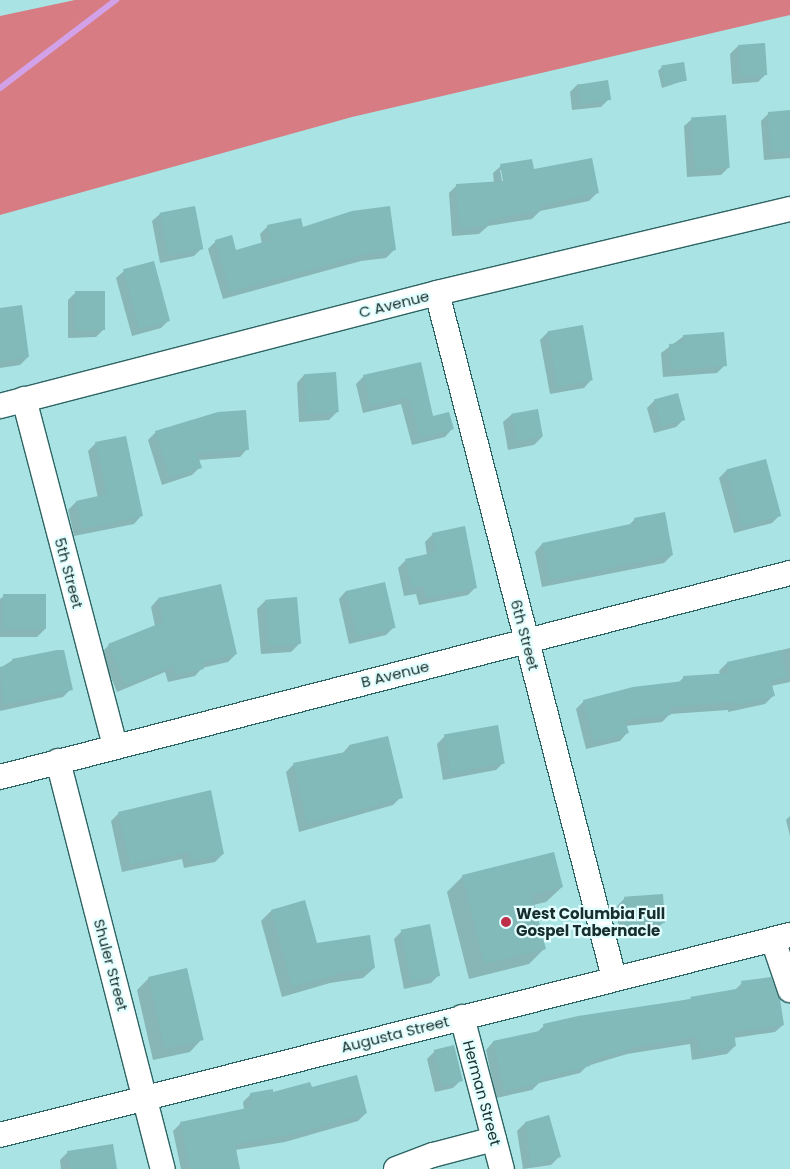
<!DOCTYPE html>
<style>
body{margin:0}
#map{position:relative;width:790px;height:1169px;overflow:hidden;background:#aae3e3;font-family:Poppins,sans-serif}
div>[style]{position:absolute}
.forest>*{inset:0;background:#d67c82}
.shadow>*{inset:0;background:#0003}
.stream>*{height:6px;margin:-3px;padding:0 3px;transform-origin:3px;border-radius:3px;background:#d3a1e8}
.building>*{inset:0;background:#82b9b9;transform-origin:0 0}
.roads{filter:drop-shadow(1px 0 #2e6464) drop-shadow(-1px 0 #2e6464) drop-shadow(0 1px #2e6464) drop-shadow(0 -1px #2e6464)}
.minor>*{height:24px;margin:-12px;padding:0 12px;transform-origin:12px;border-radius:12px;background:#fff}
.dots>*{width:14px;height:14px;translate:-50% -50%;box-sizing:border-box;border:2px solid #e2fefe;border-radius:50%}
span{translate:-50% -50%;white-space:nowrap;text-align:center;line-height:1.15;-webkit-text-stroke:4.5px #e2fefe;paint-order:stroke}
.street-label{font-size:15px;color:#182e2e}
.poi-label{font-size:15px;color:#182e2e;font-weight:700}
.left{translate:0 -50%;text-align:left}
</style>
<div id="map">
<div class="forest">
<i style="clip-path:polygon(75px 0,790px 0,790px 15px,352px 117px,0 215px,0 16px)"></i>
</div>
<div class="shadow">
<i style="clip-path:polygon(738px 46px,766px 74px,758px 82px,732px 84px,730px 54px)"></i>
<i style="clip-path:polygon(662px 67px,686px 80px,662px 88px,658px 71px)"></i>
<i style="clip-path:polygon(578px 84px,609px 99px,601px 107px,572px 110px,570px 92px)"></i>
<i style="clip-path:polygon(790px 112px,790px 158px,764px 160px,761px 121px,769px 113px)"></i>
<i style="clip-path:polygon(692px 119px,729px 167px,721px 175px,687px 177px,684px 126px)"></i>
<i style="clip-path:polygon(evenodd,501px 166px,533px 171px,597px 193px,589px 201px,540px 211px,532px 219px,488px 226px,479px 234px,452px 236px,449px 193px,457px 185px,494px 183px,493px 173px,501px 166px,500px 170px,502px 170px,505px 187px,503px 187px,500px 170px)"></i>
<i style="clip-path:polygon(160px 214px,202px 248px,194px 256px,160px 263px,152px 221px)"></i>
<i style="clip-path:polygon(268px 226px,302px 229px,394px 250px,386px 258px,361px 261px,223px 299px,208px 249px,216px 241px,235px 251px,262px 244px,260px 234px)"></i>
<i style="clip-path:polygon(124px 271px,169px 320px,161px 328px,132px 336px,116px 278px)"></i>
<i style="clip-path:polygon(76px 292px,104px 329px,96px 337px,68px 338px,68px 300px)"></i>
<i style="clip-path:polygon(0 309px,28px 357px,20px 365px,0 368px)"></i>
<i style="clip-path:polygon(548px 332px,591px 380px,584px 388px,550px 394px,540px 340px)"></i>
<i style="clip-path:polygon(684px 336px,725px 365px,717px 373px,663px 377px,661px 353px)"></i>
<i style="clip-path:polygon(420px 363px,432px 417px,452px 429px,445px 437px,412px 445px,401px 404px,363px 413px,356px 384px,364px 376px)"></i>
<i style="clip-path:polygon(304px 375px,337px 412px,329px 420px,299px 422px,297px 383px)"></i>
<i style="clip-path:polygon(655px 400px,684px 419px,676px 427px,654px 433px,647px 408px)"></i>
<i style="clip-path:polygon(537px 410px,542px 437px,534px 445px,508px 450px,503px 422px,511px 415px)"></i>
<i style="clip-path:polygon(156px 432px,247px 449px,240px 457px,198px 460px,200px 467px,192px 475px,162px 485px,148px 440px)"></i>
<i style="clip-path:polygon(96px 443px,141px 516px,134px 524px,74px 536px,68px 510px,76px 502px,98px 498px,88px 451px)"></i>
<i style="clip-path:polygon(727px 470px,780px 515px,772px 523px,734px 533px,719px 478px)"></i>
<i style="clip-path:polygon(635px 519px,672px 555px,664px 563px,542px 587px,535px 552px,542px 544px,628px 526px)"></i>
<i style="clip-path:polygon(433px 534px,476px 587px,468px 595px,419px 605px,416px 594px,404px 596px,398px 568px,406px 560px,427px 555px,425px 542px)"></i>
<i style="clip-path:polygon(346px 591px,394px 627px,386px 635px,349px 644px,339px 599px)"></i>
<i style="clip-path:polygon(4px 596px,45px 629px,37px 637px,0 637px,0 599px)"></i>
<i style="clip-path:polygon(158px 599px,236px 654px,228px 662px,202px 668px,195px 676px,168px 682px,165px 672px,117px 692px,101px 653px,109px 645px,155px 626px,151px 607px)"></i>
<i style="clip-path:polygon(265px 601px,299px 644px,291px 652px,261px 654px,257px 609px)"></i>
<i style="clip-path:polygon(790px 648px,790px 682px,771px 686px,773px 696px,765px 704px,728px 712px,728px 710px,670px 714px,662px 722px,626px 726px,627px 733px,620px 741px,586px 749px,576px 709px,584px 701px,678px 683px,684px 677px,720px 675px,719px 671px,727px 663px)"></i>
<i style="clip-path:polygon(63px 650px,71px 689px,63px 697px,0 711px,0 668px,13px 660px)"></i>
<i style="clip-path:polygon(445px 736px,504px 762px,496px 770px,443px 780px,437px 744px)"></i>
<i style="clip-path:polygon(349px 746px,401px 797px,393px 805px,299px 832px,286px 772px,294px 764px,342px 754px)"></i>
<i style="clip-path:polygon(119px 813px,223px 854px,215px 862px,184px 868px,182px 859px,122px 872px,111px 821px)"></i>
<i style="clip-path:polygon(790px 816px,790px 836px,786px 820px)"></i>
<i style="clip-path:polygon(463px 876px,562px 887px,546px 902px,533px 905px,544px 949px,529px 964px,469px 979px,447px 892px)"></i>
<i style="clip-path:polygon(625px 898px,663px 923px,655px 930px,619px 933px,617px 906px)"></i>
<i style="clip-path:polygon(271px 911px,316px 944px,374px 968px,363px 978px,330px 983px,282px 997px,261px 921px)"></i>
<i style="clip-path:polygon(402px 931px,439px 975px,431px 983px,404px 989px,394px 939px)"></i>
<i style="clip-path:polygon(149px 978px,201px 1040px,190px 1052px,153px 1060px,137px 990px)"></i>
<i style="clip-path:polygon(742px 983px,783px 1025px,775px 1032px,734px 1038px,735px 1046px,727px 1054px,692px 1060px,690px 1044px,627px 1054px,587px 1066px,580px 1073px,539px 1083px,532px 1090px,496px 1098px,486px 1050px,493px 1042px,536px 1033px,544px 1026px,734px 991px)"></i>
<i style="clip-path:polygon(435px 1051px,461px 1080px,453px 1088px,435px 1092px,427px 1059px)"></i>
<i style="clip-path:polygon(311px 1089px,366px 1113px,358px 1121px,285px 1142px,235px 1150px,239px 1169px,181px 1169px,173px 1131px,181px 1123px,244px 1110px,243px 1102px,251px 1094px)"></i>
<i style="clip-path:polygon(525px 1123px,559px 1157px,551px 1165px,523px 1169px,517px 1131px)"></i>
<i style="clip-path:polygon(68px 1152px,116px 1169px,61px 1169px,60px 1160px)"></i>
</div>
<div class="stream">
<i style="left:0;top:88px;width:146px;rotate:-37.2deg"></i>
</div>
<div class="building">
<i style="left:765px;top:43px;width:32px;height:27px;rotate:86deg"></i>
<i style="left:684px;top:62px;width:19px;height:23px;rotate:81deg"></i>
<i style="left:608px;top:80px;width:20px;height:31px;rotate:81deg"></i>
<i style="clip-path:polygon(790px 110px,790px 151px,771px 152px,768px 112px)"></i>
<i style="left:726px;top:115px;width:53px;height:35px;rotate:86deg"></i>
<i style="clip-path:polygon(592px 158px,599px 193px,540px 205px,541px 211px,488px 220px,488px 226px,459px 228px,456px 184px,503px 181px,500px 164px,532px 159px,534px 169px)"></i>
<i style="left:195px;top:206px;width:44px;height:36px;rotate:79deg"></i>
<i style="clip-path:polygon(390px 206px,396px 250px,370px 253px,230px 292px,215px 240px,232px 235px,236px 250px,271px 240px,267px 225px,301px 218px,303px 227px,352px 211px)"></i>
<i style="left:154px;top:261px;width:62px;height:32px;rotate:75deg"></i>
<i style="left:75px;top:291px;width:30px;height:39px"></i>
<i style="clip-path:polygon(22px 305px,29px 357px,0 362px,0 308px)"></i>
<i style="left:583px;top:325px;width:56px;height:36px;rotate:80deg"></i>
<i style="clip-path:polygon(724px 332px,727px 366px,671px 370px,669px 344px,684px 343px,683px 335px)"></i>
<i style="clip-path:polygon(421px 362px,433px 416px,449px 412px,454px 429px,420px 438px,409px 397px,371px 406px,363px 375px)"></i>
<i style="left:336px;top:372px;width:40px;height:32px;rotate:86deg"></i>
<i style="left:678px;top:393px;width:28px;height:25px;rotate:75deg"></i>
<i style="left:538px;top:409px;width:28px;height:27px;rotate:80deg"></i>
<i style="clip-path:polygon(246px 410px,249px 450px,197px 453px,202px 468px,170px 477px,155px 431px,218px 412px)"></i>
<i style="clip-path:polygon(126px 436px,143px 516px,82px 529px,76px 501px,107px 494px,95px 442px)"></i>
<i style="left:766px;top:459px;width:59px;height:41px;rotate:75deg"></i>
<i style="clip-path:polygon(665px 512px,673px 555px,550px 580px,542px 543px,635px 523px,634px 518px)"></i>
<i style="clip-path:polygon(465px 526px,477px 588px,426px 598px,424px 586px,412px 589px,405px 559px,436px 552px,432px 533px)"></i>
<i style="left:385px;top:582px;width:47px;height:40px;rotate:77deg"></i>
<i style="clip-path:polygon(221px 584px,237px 654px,202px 662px,204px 669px,175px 675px,173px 666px,125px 685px,108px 644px,163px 622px,158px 598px)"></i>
<i style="left:46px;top:594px;width:35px;height:43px;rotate:90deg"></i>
<i style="left:297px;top:597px;width:47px;height:32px;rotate:85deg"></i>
<i style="clip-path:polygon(57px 650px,64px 650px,73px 690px,3px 705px,0 667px,13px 664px,12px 659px)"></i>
<i style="clip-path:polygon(781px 650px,787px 677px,771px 681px,775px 696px,736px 705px,735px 702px,670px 707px,671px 715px,625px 720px,629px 733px,594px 742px,583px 700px,633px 687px,684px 681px,683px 676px,729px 673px,727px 662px)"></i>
<i style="left:498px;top:725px;width:39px;height:55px;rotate:80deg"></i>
<i style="clip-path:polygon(388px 736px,403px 798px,307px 824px,293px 763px,350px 751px,349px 745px)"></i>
<i style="clip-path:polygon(211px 790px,224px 854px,191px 861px,189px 852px,130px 865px,118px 812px)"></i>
<i style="clip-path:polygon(554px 852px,563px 887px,532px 895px,546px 949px,484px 964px,462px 875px)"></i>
<i style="left:663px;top:894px;width:29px;height:39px;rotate:86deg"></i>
<i style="clip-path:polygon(305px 900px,317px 943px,370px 935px,375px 968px,342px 973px,292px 987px,271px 910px)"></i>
<i style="left:430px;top:924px;width:53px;height:30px;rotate:79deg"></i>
<i style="left:187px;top:968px;width:74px;height:40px;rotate:77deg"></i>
<i style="clip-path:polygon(771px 977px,780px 999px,784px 1025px,734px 1032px,736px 1046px,700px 1052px,697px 1037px,636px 1047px,589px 1061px,590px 1066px,540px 1078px,542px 1082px,504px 1091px,493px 1041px,544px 1030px,543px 1024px,578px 1016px,691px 999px,690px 997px,742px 988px,741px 981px)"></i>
<i style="left:454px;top:1045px;width:37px;height:21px;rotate:76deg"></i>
<i style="clip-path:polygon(357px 1075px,367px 1113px,294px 1134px,235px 1144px,240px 1169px,190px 1169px,180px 1122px,252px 1107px,250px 1093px,273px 1089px,273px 1092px,310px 1082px,312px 1087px)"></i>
<i style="clip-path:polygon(549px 1115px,561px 1157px,531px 1166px,525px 1122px)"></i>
<i style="clip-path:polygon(113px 1144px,117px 1169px,70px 1169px,67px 1151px)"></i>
</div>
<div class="roads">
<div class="minor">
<i style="left:437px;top:293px;width:707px;rotate:75.51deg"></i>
<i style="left:24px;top:399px;width:359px;rotate:75.3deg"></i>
<i style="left:0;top:406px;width:451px;rotate:-14.5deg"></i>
<i style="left:437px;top:293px;width:363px;rotate:-13.4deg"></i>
<i style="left:58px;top:761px;width:421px;rotate:75.6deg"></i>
<i style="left:0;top:777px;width:816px;rotate:-14.48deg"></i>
<i style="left:773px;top:940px;width:53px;rotate:71.2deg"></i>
<i style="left:462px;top:1017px;width:157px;rotate:75.3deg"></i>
<i style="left:0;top:1135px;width:815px;rotate:-14.21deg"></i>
<i style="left:396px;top:1169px;width:40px;rotate:-21deg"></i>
<i style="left:433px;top:1155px;width:63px;rotate:-14.7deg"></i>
</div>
</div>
<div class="dots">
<i style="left:506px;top:922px;background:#bf2e48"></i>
</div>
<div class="street-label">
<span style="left:394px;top:304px;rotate:-14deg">C Avenue</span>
<span style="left:69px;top:573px;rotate:75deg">5th Street</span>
<span style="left:525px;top:635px;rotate:75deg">6th Street</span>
<span style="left:395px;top:674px;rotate:-14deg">B Avenue</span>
<span style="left:111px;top:965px;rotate:75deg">Shuler Street</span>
<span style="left:395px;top:1034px;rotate:-14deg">Augusta Street</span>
<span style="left:482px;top:1093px;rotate:75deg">Herman Street</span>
</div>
<div class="poi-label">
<span class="left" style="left:516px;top:922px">West Columbia Full<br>Gospel Tabernacle</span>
</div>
</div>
